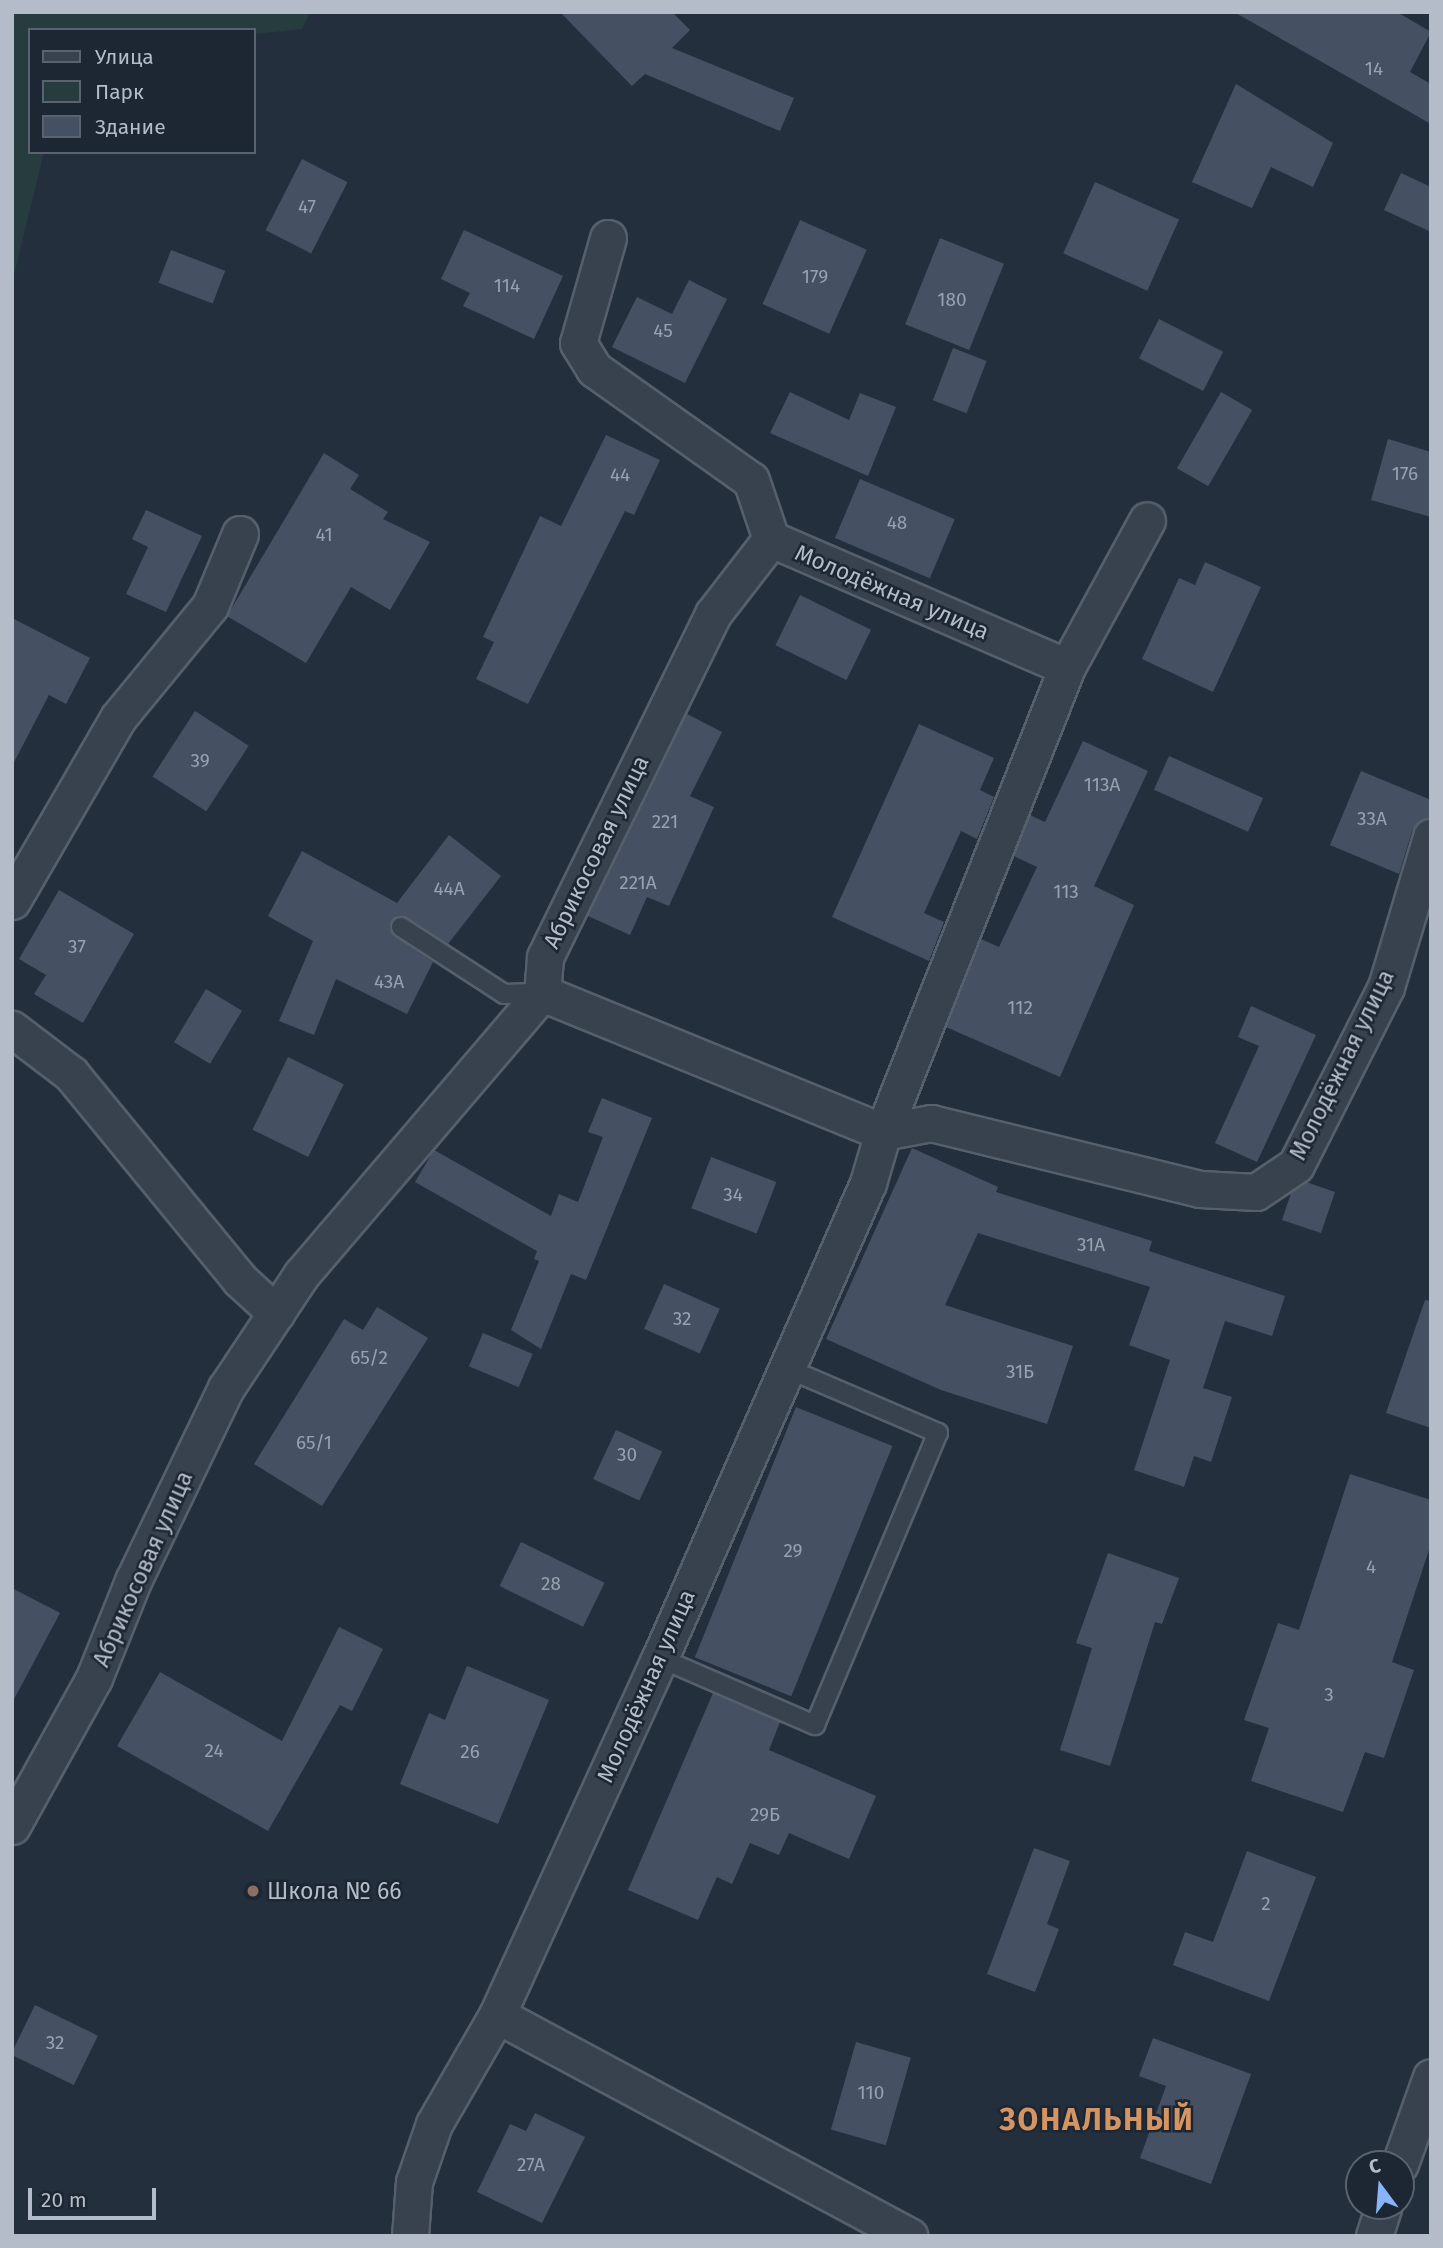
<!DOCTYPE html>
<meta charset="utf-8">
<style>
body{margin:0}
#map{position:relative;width:1443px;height:2248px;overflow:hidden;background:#242f3e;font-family:"Fira Sans",sans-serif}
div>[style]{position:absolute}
.green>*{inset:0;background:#263c3f}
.building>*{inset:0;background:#455162;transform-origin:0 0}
.roads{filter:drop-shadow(2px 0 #565f6c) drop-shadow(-2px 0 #565f6c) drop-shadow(0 2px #565f6c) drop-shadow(0 -2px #565f6c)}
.lane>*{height:18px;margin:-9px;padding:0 9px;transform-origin:9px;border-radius:9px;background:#38414e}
.street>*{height:35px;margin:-17.5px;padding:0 17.5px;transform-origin:17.5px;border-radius:17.5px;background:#38414e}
.dots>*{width:19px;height:19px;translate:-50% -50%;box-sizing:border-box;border:4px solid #1d2633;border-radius:50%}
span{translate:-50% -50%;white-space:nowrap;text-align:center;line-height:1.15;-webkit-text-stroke:5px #1d2633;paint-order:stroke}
.number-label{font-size:19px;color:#98a1af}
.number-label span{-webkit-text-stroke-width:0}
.street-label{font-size:23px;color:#b4bcc9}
.poi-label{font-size:23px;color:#b4bcc9}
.left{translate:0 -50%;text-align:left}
.district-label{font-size:30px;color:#d59563;font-weight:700;letter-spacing:2px}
.frame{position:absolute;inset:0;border:14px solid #b4bcc9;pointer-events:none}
.legend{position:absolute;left:28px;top:28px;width:228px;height:126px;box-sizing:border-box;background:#1d2633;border:2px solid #59626f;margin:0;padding:9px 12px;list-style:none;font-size:21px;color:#b4bcc9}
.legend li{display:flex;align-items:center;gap:14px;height:35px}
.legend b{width:35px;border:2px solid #59626f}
.north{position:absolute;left:1345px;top:2150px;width:70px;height:70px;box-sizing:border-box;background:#1d2633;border:2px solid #59626f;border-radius:50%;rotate:344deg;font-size:19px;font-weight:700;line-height:28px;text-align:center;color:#b4bcc9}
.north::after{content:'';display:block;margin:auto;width:24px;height:32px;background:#8ab4f8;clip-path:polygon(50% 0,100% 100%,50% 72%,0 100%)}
.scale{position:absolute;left:28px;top:2188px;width:128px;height:32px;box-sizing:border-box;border:4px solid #b4bcc9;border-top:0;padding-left:9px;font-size:21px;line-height:24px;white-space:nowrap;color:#b4bcc9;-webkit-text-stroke:5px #1d2633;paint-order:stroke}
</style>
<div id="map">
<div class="green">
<i style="clip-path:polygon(12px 12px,310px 12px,302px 29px,254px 34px,30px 30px,30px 152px,44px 152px,12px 284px)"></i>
</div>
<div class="building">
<i style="clip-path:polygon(560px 12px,672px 12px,690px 30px,672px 48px,794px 98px,780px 131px,645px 74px,632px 86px)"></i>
<i style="clip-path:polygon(1234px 12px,1397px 12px,1431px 32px,1410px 72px,1431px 84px,1431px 124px)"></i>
<i style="clip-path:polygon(1236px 84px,1333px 143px,1313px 187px,1271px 167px,1252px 208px,1192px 182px)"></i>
<i style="left:302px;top:159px;width:51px;height:80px;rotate:27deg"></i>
<i style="clip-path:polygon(1401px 173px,1431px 187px,1431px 232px,1384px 210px)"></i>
<i style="left:1095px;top:182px;width:92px;height:78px;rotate:24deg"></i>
<i style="left:800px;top:220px;width:73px;height:92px;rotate:24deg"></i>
<i style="clip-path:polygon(464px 230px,563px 276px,534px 339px,463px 306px,470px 293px,441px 279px)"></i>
<i style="left:940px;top:238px;width:69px;height:93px;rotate:22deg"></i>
<i style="left:171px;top:250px;width:58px;height:35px;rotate:21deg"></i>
<i style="clip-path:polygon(689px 280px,727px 299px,685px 383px,612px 347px,637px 297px,672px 314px)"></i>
<i style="left:1159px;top:319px;width:72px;height:44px;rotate:27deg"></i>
<i style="left:953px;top:348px;width:36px;height:56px;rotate:21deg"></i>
<i style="clip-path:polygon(790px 392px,849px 420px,860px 393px,896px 407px,868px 476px,770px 433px)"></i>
<i style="left:1221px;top:392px;width:36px;height:88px;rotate:30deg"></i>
<i style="clip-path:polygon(606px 435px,660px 460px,634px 515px,625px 511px,528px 704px,476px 679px,494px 642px,483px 637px,540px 516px,561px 526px)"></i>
<i style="clip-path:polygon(1388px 439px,1431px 452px,1431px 517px,1371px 500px)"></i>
<i style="clip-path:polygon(324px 453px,359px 475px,350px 489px,388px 512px,383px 519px,430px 542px,390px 610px,351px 587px,306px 663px,227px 616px)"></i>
<i style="left:860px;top:479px;width:103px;height:64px;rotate:23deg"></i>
<i style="clip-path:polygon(146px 510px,202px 536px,166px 612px,126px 594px,148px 547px,132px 539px)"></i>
<i style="clip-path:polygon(1205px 562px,1261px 587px,1213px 692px,1142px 659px,1179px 578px,1195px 585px)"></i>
<i style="left:800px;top:595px;width:79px;height:56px;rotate:26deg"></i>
<i style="clip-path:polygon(12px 618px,90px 658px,66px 704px,49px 695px,12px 766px)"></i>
<i style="left:195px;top:711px;width:64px;height:78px;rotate:33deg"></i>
<i style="clip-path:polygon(687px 714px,722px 732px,690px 796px,714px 807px,669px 906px,647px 897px,630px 935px,588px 916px)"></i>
<i style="clip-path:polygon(919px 724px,994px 758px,980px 790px,994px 797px,977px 839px,961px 831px,924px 913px,944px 922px,929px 961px,832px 917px)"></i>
<i style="clip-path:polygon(1083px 741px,1148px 771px,1094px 886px,1134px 905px,1060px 1077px,946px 1027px,981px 939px,999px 947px,1037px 867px,1014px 856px,1030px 815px,1045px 822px)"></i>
<i style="left:1169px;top:756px;width:103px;height:37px;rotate:24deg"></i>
<i style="clip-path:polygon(1361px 771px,1431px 800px,1431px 817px,1412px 831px,1399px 874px,1330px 845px)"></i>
<i style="clip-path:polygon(449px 835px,501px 876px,448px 944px,407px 917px,392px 920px,394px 936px,433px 962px,407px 1014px,336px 979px,314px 1035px,279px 1021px,313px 941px,268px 916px,302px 851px,397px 903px)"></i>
<i style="clip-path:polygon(59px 890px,134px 934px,83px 1023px,34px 994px,46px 975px,19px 959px)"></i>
<i style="left:206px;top:989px;width:42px;height:62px;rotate:31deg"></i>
<i style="clip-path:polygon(1251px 1006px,1316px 1035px,1257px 1162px,1215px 1143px,1259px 1046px,1238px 1037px)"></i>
<i style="left:288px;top:1057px;width:62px;height:81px;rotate:26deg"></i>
<i style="clip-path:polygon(602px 1098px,652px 1118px,586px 1280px,571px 1274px,541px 1349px,511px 1330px,539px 1261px,534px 1259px,537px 1251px,415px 1182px,434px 1150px,551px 1216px,559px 1194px,578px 1202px,603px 1137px,588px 1132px)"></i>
<i style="clip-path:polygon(912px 1148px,998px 1187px,996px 1192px,1152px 1241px,1149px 1251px,1285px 1296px,1272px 1336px,1225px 1321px,1203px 1388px,1232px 1397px,1211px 1462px,1194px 1456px,1184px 1487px,1134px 1470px,1170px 1360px,1129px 1345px,1150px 1287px,978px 1233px,945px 1305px,1073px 1346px,1047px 1424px,941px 1390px,826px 1339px)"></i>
<i style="left:711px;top:1157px;width:70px;height:55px;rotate:21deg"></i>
<i style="clip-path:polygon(1306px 1182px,1335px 1192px,1321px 1233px,1282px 1220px,1291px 1193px)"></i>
<i style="left:664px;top:1284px;width:61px;height:49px;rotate:24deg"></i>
<i style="clip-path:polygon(1425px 1300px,1431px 1301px,1431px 1428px,1386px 1413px)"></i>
<i style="clip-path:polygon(377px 1307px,428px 1338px,322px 1506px,254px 1464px,344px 1319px,363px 1330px)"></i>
<i style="left:483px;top:1333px;width:54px;height:36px;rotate:23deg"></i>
<i style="left:796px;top:1407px;width:104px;height:270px;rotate:22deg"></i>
<i style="left:616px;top:1430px;width:51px;height:54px;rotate:25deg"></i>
<i style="clip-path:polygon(1350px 1474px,1431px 1500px,1431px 1544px,1392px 1662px,1414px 1670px,1384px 1758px,1365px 1752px,1343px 1812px,1251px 1781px,1269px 1728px,1244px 1720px,1278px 1623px,1299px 1630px)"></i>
<i style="left:521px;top:1542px;width:93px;height:49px;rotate:26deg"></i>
<i style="clip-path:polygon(1108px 1553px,1179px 1578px,1162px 1624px,1155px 1622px,1110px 1766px,1060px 1750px,1092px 1648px,1076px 1643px)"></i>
<i style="clip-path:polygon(12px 1588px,60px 1613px,12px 1703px)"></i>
<i style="clip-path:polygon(339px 1627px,383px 1649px,352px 1711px,340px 1705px,268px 1831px,117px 1746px,160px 1672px,282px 1741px)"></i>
<i style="clip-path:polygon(467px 1666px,549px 1700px,498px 1824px,400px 1784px,429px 1713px,445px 1720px)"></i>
<i style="clip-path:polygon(713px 1693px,780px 1722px,769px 1750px,876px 1796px,849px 1859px,789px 1833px,779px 1855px,750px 1843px,732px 1884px,717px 1877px,698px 1920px,628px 1890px)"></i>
<i style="clip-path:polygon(1034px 1848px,1070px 1861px,1047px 1924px,1059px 1929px,1035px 1992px,987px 1974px)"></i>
<i style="clip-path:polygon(1247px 1851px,1316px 1877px,1269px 2001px,1173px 1965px,1185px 1932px,1213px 1942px)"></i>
<i style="left:35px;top:2005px;width:70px;height:55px;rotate:26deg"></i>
<i style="clip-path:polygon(1153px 2038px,1251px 2074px,1211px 2184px,1140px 2158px,1166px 2086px,1139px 2076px)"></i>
<i style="left:856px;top:2042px;width:57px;height:91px;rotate:16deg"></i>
<i style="clip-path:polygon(535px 2113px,585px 2137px,542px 2223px,477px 2192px,510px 2124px,526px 2131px)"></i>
</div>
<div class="roads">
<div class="lane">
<i style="left:401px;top:927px;width:123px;rotate:33deg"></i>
<i style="left:504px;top:994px;width:38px;rotate:-2deg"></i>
<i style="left:660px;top:1658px;width:169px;rotate:23.4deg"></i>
<i style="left:815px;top:1725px;width:317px;rotate:-67.2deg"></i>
<i style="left:938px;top:1433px;width:165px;rotate:-156.8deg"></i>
</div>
<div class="street">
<i style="left:608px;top:238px;width:109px;rotate:105.9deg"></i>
<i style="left:578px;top:343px;width:31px;rotate:58deg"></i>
<i style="left:594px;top:369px;width:192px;rotate:35.3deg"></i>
<i style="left:751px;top:480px;width:62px;rotate:71.3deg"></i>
<i style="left:771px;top:539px;width:322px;rotate:23.4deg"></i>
<i style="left:12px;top:901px;width:211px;rotate:-59.9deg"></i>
<i style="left:118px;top:718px;width:145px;rotate:-50.6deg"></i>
<i style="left:210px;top:606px;width:78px;rotate:-67.4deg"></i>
<i style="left:542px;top:993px;width:368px;rotate:22.2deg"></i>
<i style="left:12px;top:1029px;width:74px;rotate:37.3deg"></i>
<i style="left:71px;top:1074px;width:266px;rotate:50.6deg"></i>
<i style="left:240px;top:1280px;width:49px;rotate:42.5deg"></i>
<i style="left:883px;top:1132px;width:49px;rotate:-10.6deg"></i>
<i style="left:931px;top:1123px;width:277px;rotate:13.8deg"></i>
<i style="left:1200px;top:1189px;width:56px;rotate:3.1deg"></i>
<i style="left:1256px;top:1192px;width:48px;rotate:-34deg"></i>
<i style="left:1296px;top:1165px;width:199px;rotate:-63.2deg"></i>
<i style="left:1386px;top:987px;width:157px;rotate:-73.3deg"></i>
<i style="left:12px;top:1826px;width:169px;rotate:-61deg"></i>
<i style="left:94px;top:1678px;width:105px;rotate:-68.1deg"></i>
<i style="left:133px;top:1581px;width:214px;rotate:-64.3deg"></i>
<i style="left:226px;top:1388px;width:136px;rotate:-56.4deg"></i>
<i style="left:301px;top:1275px;width:371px;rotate:-49.5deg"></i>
<i style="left:542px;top:993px;width:36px;rotate:-85deg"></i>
<i style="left:545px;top:957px;width:382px;rotate:-63.9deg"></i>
<i style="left:713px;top:614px;width:95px;rotate:-52.3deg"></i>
<i style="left:497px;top:2015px;width:468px;rotate:28.2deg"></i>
<i style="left:1400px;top:2164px;width:92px;rotate:-70.4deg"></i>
<i style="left:410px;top:2236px;width:54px;rotate:-85.8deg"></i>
<i style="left:414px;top:2182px;width:61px;rotate:-71deg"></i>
<i style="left:434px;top:2124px;width:126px;rotate:-60deg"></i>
<i style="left:497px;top:2015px;width:392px;rotate:-65.5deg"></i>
<i style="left:660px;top:1658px;width:519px;rotate:-66.35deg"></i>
<i style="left:868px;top:1183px;width:53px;rotate:-73.6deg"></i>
<i style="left:883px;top:1132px;width:500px;rotate:-68.41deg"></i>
<i style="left:1067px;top:667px;width:167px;rotate:-61.4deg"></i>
<i style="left:1374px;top:2236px;width:32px;rotate:-72deg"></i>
</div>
</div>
<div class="dots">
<i style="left:253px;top:1891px;background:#8d6e63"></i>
</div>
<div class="number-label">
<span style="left:1374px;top:69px">14</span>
<span style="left:307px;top:207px">47</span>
<span style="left:815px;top:277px">179</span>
<span style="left:507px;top:286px">114</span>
<span style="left:952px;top:300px">180</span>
<span style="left:663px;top:331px">45</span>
<span style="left:1405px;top:474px">176</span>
<span style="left:620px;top:475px">44</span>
<span style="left:897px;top:523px">48</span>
<span style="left:324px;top:535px">41</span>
<span style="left:200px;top:761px">39</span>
<span style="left:1102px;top:785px">113А</span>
<span style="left:1372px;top:819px">33А</span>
<span style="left:665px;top:822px">221</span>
<span style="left:638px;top:883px">221А</span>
<span style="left:449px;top:889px">44А</span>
<span style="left:1066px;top:892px">113</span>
<span style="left:77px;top:947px">37</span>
<span style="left:389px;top:982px">43А</span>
<span style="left:1020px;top:1008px">112</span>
<span style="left:733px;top:1195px">34</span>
<span style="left:1091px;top:1245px">31А</span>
<span style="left:682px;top:1319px">32</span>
<span style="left:369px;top:1358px">65/2</span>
<span style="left:1020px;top:1372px">31Б</span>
<span style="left:314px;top:1443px">65/1</span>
<span style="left:627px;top:1455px">30</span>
<span style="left:793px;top:1551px">29</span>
<span style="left:1371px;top:1567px">4</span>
<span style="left:551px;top:1584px">28</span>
<span style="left:1329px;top:1695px">3</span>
<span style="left:214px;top:1751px">24</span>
<span style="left:470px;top:1752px">26</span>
<span style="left:765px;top:1815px">29Б</span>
<span style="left:1266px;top:1904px">2</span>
<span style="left:55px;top:2043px">32</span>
<span style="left:871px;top:2093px">110</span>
<span style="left:531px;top:2165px">27А</span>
</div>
<div class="street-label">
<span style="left:892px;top:592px;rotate:23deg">Молодёжная улица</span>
<span style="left:596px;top:852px;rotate:-64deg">Абрикосовая улица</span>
<span style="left:1342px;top:1065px;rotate:-64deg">Молодёжная улица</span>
<span style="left:143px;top:1569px;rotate:-66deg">Абрикосовая улица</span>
<span style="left:646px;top:1686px;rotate:-66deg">Молодёжная улица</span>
</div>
<div class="poi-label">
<span class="left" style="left:267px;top:1891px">Школа № 66</span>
</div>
<div class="district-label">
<span style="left:1097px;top:2120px">ЗОНАЛЬНЫЙ</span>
</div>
<div class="frame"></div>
<ul class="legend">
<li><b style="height:9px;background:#38414e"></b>Улица</li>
<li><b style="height:19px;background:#263c3f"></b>Парк</li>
<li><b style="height:19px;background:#455162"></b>Здание</li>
</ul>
<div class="north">С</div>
<div class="scale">20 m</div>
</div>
